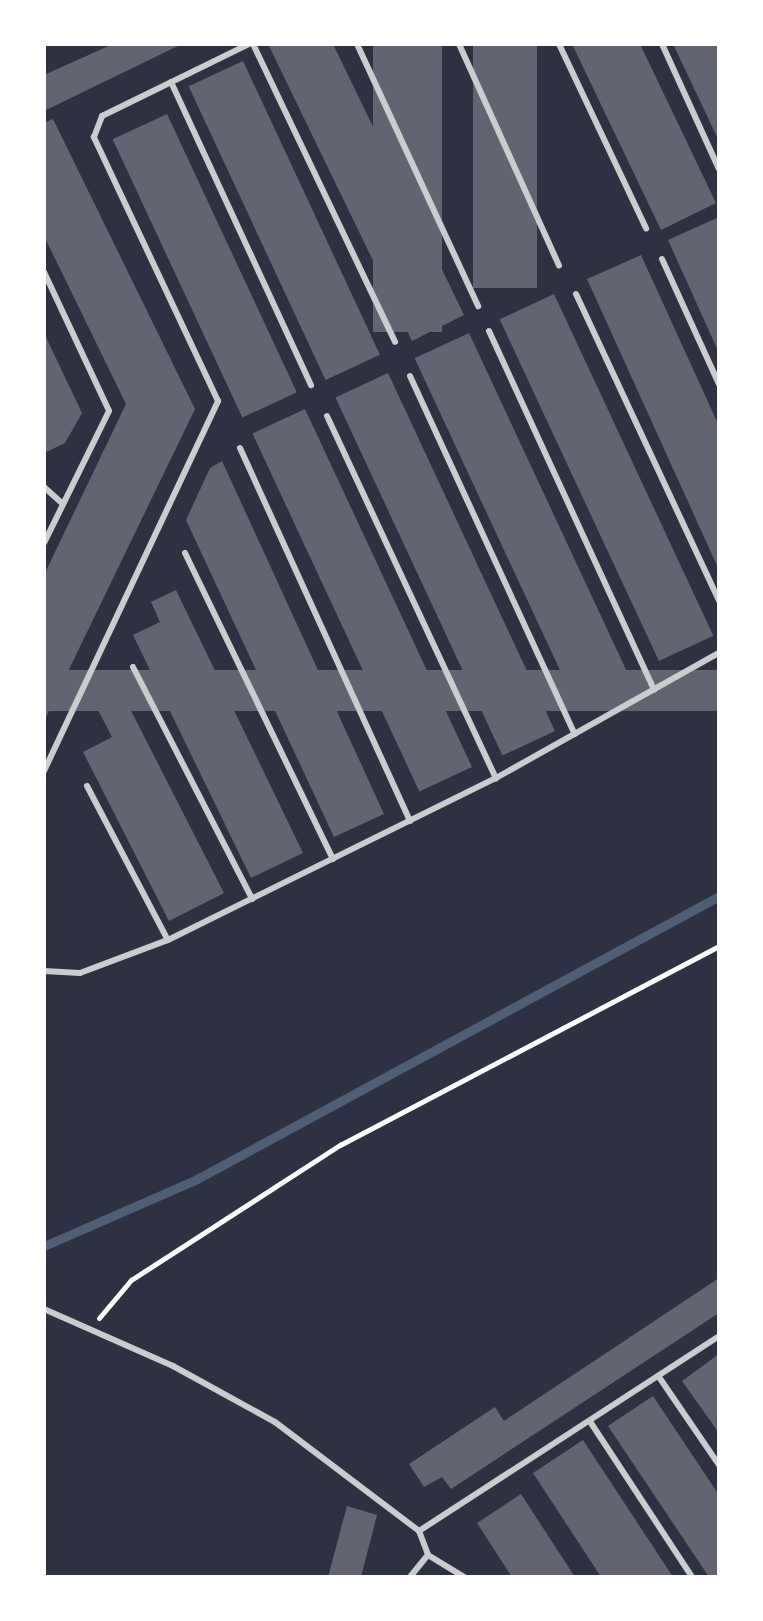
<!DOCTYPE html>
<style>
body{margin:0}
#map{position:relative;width:763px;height:1621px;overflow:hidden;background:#2d3142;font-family:"Nunito Sans",sans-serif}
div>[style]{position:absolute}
.stream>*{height:9px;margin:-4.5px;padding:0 4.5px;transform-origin:4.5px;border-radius:4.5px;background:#4f5d75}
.building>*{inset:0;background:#626471;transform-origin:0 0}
.path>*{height:5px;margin:-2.5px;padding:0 2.5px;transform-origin:2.5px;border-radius:2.5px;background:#fff}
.service>*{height:6px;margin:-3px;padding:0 3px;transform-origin:3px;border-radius:3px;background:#caccd0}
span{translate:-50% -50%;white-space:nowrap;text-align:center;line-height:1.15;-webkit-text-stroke:8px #fff;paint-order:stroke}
.frame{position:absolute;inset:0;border:46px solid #fff;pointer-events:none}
</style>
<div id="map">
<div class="stream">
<i style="left:44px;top:1246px;width:167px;rotate:-23.6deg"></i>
<i style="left:197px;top:1179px;width:594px;rotate:-28.46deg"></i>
</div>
<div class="building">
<i style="clip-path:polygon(113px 44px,182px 44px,44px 111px,44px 75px)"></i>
<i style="clip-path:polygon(274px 44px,333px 44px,464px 315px,412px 341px,269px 46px)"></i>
<i style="left:373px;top:44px;width:69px;height:288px"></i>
<i style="left:473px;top:44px;width:64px;height:244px"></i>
<i style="clip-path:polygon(572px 44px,640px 44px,716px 203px,661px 230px)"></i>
<i style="clip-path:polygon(673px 44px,719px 44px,719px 141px)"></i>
<i style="left:243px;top:61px;width:324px;height:60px;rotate:65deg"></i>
<i style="left:167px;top:114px;width:307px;height:60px;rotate:65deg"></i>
<i style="clip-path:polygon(53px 119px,195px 409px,44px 721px,44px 575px,126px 404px,44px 236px,44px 123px)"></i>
<i style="clip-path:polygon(719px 217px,719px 353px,668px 240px)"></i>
<i style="clip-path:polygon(641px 255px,719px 426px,719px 570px,587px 279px)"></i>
<i style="left:554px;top:294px;width:377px;height:60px;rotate:65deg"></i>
<i style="clip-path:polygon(44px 333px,82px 413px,65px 443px,44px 453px)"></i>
<i style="left:469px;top:333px;width:378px;height:60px;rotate:65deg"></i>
<i style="left:388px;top:373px;width:395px;height:58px;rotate:65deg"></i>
<i style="left:305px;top:409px;width:395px;height:58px;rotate:65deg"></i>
<i style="clip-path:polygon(222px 461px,384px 814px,334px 837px,186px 520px,210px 468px)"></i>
<i style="clip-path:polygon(176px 590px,303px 853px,251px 878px,133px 635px,160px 622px,151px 602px)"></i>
<i style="left:719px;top:670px;width:41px;height:770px;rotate:90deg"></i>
<i style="clip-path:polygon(124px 697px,224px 893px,169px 921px,83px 752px,112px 737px,98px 710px)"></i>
<i style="clip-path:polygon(719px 1278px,719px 1313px,451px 1489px,442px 1477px,424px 1487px,409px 1464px,495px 1407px,504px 1421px)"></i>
<i style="clip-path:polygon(719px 1354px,719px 1433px,682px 1381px)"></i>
<i style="clip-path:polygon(653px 1396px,719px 1495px,719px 1577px,709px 1577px,608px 1426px)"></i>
<i style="clip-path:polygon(583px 1440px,673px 1577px,601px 1577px,533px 1473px)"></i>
<i style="clip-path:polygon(521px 1494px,575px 1577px,512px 1577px,477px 1523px)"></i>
<i style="clip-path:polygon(347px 1506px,377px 1515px,361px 1577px,328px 1577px)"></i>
</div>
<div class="path">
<i style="left:99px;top:1318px;width:50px;rotate:-49.9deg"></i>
<i style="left:131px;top:1280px;width:249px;rotate:-32.9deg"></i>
<i style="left:340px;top:1145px;width:428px;rotate:-27.7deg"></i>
</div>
<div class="service">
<i style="left:253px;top:44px;width:330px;rotate:64.5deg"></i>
<i style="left:357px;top:44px;width:289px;rotate:65.2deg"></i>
<i style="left:459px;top:44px;width:243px;rotate:65.7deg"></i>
<i style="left:559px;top:44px;width:204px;rotate:64.7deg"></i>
<i style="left:662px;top:44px;width:137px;rotate:65.5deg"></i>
<i style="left:171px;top:82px;width:334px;rotate:65.2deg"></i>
<i style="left:662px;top:259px;width:137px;rotate:65.5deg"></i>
<i style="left:44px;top:272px;width:153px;rotate:64.9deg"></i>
<i style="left:109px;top:411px;width:147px;rotate:116.2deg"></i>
<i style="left:576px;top:294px;width:338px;rotate:65deg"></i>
<i style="left:489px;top:331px;width:395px;rotate:65.3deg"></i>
<i style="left:410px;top:376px;width:394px;rotate:65.3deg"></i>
<i style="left:327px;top:416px;width:400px;rotate:65deg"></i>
<i style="left:240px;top:448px;width:410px;rotate:65.5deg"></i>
<i style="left:44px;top:487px;width:25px;rotate:42deg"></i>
<i style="left:185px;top:553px;width:340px;rotate:64.2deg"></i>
<i style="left:133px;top:667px;width:261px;rotate:62.8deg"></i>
<i style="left:44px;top:771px;width:409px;rotate:-64.8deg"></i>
<i style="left:218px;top:401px;width:292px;rotate:-115.2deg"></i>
<i style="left:94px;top:137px;width:22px;rotate:-69deg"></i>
<i style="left:102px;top:116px;width:164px;rotate:-26.1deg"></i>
<i style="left:87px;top:786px;width:174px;rotate:62.3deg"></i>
<i style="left:44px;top:971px;width:36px;rotate:3deg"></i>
<i style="left:80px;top:973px;width:94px;rotate:-20.6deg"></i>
<i style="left:168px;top:940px;width:366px;rotate:-26.3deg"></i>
<i style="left:496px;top:778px;width:256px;rotate:-29.3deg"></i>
<i style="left:44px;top:1309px;width:141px;rotate:23.8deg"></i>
<i style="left:173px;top:1366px;width:116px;rotate:28.8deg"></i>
<i style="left:275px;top:1422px;width:181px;rotate:37.1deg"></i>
<i style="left:419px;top:1531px;width:26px;rotate:69deg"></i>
<i style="left:428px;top:1555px;width:42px;rotate:31.4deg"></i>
<i style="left:659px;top:1377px;width:107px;rotate:55.7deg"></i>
<i style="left:591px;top:1423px;width:184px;rotate:56.7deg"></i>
<i style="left:419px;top:1531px;width:358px;rotate:-33deg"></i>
<i style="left:410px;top:1577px;width:28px;rotate:-51deg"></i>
</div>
<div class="frame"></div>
</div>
